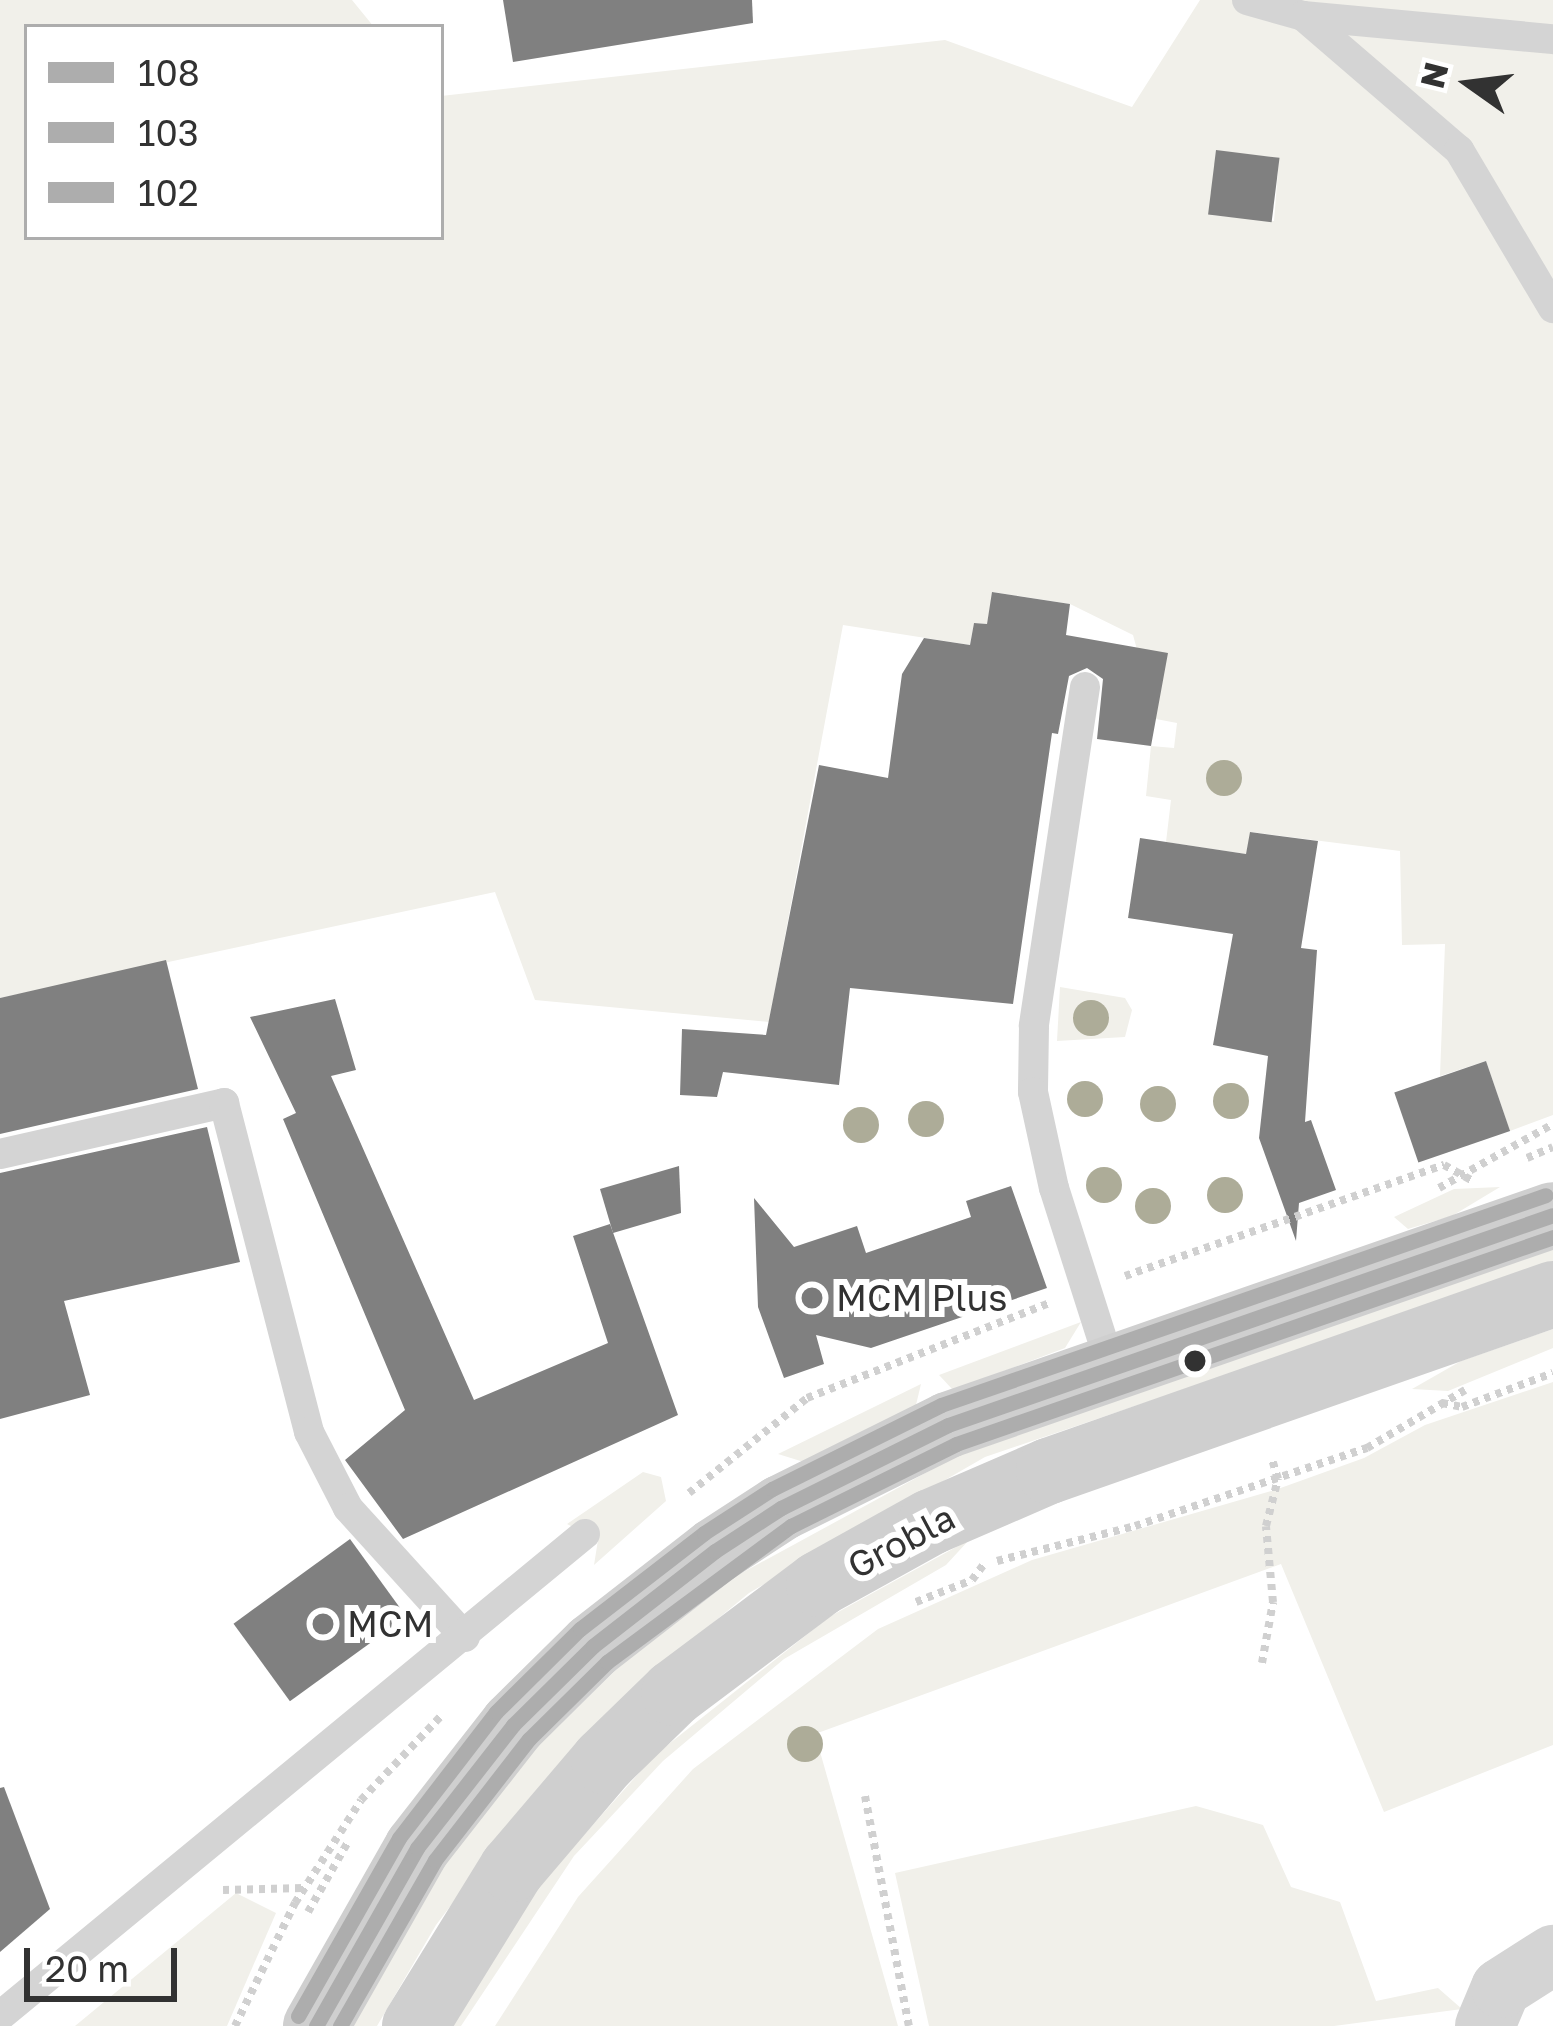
<!DOCTYPE html>
<style>
body{margin:0}
#map{position:relative;width:1553px;height:2026px;overflow:hidden;background:#fff;font-family:"Golos Text",sans-serif}
div>[style]{position:absolute}
.green>*{inset:0;background:#f1f0ea}
.building>*{inset:0;background:#808080;transform-origin:0 0}
.path>*{height:8px;margin-top:-4px;transform-origin:0;background:repeating-linear-gradient(90deg,#d0d0d0 0 6px,transparent 0 12px)}
.service>*{height:30px;margin:-15px;padding:0 15px;transform-origin:15px;border-radius:15px;background:#d4d4d4}
.minor>*{height:60px;margin:-30px;padding:0 30px;transform-origin:30px;border-radius:30px;background:#d4d4d4}
.secondary>*{height:66px;margin:-33px;padding:0 33px;transform-origin:33px;border-radius:33px;background:#cfcfcf}
.bus-1>*{height:15px;margin:-7.5px;padding:0 7.5px;transform-origin:7.5px;border-radius:7.5px;background:#adadad}
.bus-2>*{height:15px;margin:-7.5px;padding:0 7.5px;transform-origin:7.5px;border-radius:7.5px;background:#adadad}
.bus-3>*{height:15px;margin:-7.5px;padding:0 7.5px;transform-origin:7.5px;border-radius:7.5px;background:#adadad}
.trees>*{width:36px;height:36px;margin:-18px;border-radius:50%;background:#adac98}
.dots>*{width:33px;height:33px;translate:-50% -50%;box-sizing:border-box;border:6px solid #fff;border-radius:50%}
span{translate:-50% -50%;white-space:nowrap;text-align:center;line-height:1.15;-webkit-text-stroke:12px #fff;paint-order:stroke}
.poi-label{font-size:36px;color:#323232}
.left{translate:0 -50%;text-align:left}
.street-label{font-size:36px;color:#323232}
.legend{position:absolute;left:24px;top:24px;width:420px;height:216px;box-sizing:border-box;background:#fff;border:3px solid #adadad;margin:0;padding:15px 21px;list-style:none;font-size:36px;color:#323232}
.legend li{display:flex;align-items:center;gap:24px;height:60px}
.legend b{width:60px;border:3px solid #adadad}
.north{position:absolute;left:1409px;top:24px;width:120px;height:120px;-webkit-text-stroke:9px #fff;paint-order:stroke;rotate:284deg;font-size:33px;font-weight:700;line-height:48px;text-align:center;color:#323232}
.north::after{content:'';display:block;margin:auto;width:42px;height:54px;background:#323232;clip-path:polygon(50% 0,100% 100%,50% 72%,0 100%)}
.scale{position:absolute;left:24px;top:1948px;width:153px;height:54px;box-sizing:border-box;border:6px solid #323232;border-top:0;padding-left:15px;font-size:36px;line-height:42px;white-space:nowrap;color:#323232;-webkit-text-stroke:9px #fff;paint-order:stroke}
</style>
<div id="map">
<div class="green">
<i style="clip-path:polygon(evenodd,0 0,352px 0,374px 27px,27px 27px,27px 237px,441px 237px,441px 96px,945px 40px,1132px 107px,1200px 0,1553px 0,1553px 1115px,1510px 1131px,1486px 1061px,1440px 1076px,1445px 944px,1402px 945px,1400px 851px,1251px 832px,1246px 854px,1166px 842px,1171px 800px,1146px 796px,1151px 746px,1174px 748px,1177px 723px,1156px 719px,1133px 635px,1070px 604px,993px 592px,987px 624px,974px 623px,970px 645px,843px 625px,769px 1022px,535px 1000px,495px 892px,0 998px,0 0,1216px 151px,1279px 158px,1274px 221px,1211px 215px,1216px 151px)"></i>
<i style="clip-path:polygon(1060px 987px,1125px 998px,1132px 1010px,1125px 1037px,1057px 1041px)"></i>
<i style="clip-path:polygon(1500px 1187px,1452px 1216px,1408px 1229px,1394px 1217px,1454px 1189px)"></i>
<i style="clip-path:polygon(1553px 1248px,1553px 1264px,985px 1457px,749px 1593px,639px 1684px,545px 1781px,436px 1925px,377px 2026px,352px 2026px,417px 1901px,525px 1759px,621px 1665px,738px 1575px,975px 1446px)"></i>
<i style="clip-path:polygon(1081px 1322px,1065px 1348px,953px 1390px,939px 1375px)"></i>
<i style="clip-path:polygon(1553px 1329px,1553px 1348px,1448px 1391px,1412px 1389px,1461px 1361px)"></i>
<i style="clip-path:polygon(1553px 1382px,1553px 1745px,1384px 1812px,1281px 1564px,815px 1734px,898px 2026px,495px 2026px,578px 1897px,693px 1769px,878px 1629px,1032px 1560px,1275px 1490px,1364px 1458px,1425px 1425px)"></i>
<i style="clip-path:polygon(921px 1384px,915px 1409px,807px 1463px,778px 1454px)"></i>
<i style="clip-path:polygon(643px 1472px,661px 1477px,666px 1501px,594px 1565px,598px 1540px,567px 1524px)"></i>
<i style="clip-path:polygon(969px 1540px,946px 1565px,784px 1659px,663px 1761px,574px 1856px,461px 2026px,450px 2026px,542px 1882px,655px 1755px,829px 1617px)"></i>
<i style="clip-path:polygon(1196px 1806px,1263px 1825px,1291px 1887px,1340px 1902px,1376px 2001px,1438px 1988px,1462px 2009px,1334px 2026px,929px 2026px,895px 1873px)"></i>
<i style="clip-path:polygon(236px 1893px,276px 1913px,227px 2026px,75px 2026px)"></i>
</div>
<div class="building">
<i style="clip-path:polygon(503px 0,752px 0,753px 23px,513px 62px)"></i>
<i style="left:1216px;top:150px;width:64px;height:65px;rotate:7deg"></i>
<i style="clip-path:polygon(992px 592px,1070px 604px,1066px 635px,1168px 653px,1151px 746px,1097px 739px,1103px 679px,1087px 668px,1069px 676px,1058px 734px,1052px 733px,1013px 1004px,850px 988px,839px 1085px,723px 1072px,717px 1097px,680px 1095px,682px 1029px,766px 1035px,819px 765px,888px 778px,902px 674px,924px 638px,970px 645px,974px 623px,987px 624px)"></i>
<i style="clip-path:polygon(1250px 832px,1318px 841px,1301px 948px,1317px 950px,1305px 1122px,1311px 1120px,1336px 1190px,1299px 1203px,1296px 1241px,1259px 1138px,1268px 1056px,1213px 1045px,1233px 934px,1128px 918px,1140px 838px,1246px 854px)"></i>
<i style="clip-path:polygon(166px 960px,198px 1089px,0 1134px,0 998px)"></i>
<i style="clip-path:polygon(335px 999px,356px 1070px,331px 1076px,474px 1400px,608px 1343px,573px 1236px,610px 1224px,678px 1415px,403px 1539px,345px 1460px,405px 1410px,283px 1119px,296px 1113px,250px 1017px)"></i>
<i style="left:1486px;top:1061px;width:74px;height:97px;rotate:71deg"></i>
<i style="clip-path:polygon(207px 1127px,240px 1262px,64px 1301px,90px 1395px,0 1419px,0 1173px)"></i>
<i style="clip-path:polygon(679px 1166px,681px 1213px,613px 1233px,600px 1189px)"></i>
<i style="clip-path:polygon(1011px 1186px,1047px 1288px,871px 1348px,816px 1335px,824px 1364px,784px 1378px,758px 1307px,754px 1198px,794px 1247px,857px 1226px,866px 1253px,971px 1217px,966px 1201px)"></i>
<i style="left:350px;top:1539px;width:96px;height:144px;rotate:54deg"></i>
<i style="clip-path:polygon(4px 1787px,50px 1909px,0 1952px,0 1788px)"></i>
</div>
<div class="path">
<i style="left:1527px;top:1158px;width:28px;rotate:-23deg"></i>
<i style="left:1439px;top:1188px;width:131px;rotate:-29.3deg"></i>
<i style="left:1125px;top:1276px;width:338px;rotate:-19.2deg"></i>
<i style="left:1444px;top:1165px;width:31px;rotate:29deg"></i>
<i style="left:1442px;top:1403px;width:20px;rotate:11deg"></i>
<i style="left:1462px;top:1407px;width:97px;rotate:-20.5deg"></i>
<i style="left:689px;top:1493px;width:151px;rotate:-38.8deg"></i>
<i style="left:807px;top:1398px;width:260px;rotate:-21.4deg"></i>
<i style="left:997px;top:1561px;width:142px;rotate:-14.2deg"></i>
<i style="left:1135px;top:1526px;width:245px;rotate:-18.6deg"></i>
<i style="left:1367px;top:1448px;width:114px;rotate:-30.6deg"></i>
<i style="left:916px;top:1602px;width:60px;rotate:-21.4deg"></i>
<i style="left:972px;top:1580px;width:21px;rotate:-53deg"></i>
<i style="left:1262px;top:1663px;width:62px;rotate:-79.8deg"></i>
<i style="left:1273px;top:1602px;width:76px;rotate:-95.3deg"></i>
<i style="left:1266px;top:1526px;width:49px;rotate:-75.7deg"></i>
<i style="left:1278px;top:1479px;width:21px;rotate:-107deg"></i>
<i style="left:865px;top:1796px;width:234px;rotate:79.2deg"></i>
<i style="left:223px;top:1890px;width:80px;rotate:-1.4deg"></i>
<i style="left:308px;top:1912px;width:81px;rotate:-60.3deg"></i>
<i style="left:235px;top:2026px;width:137px;rotate:-64deg"></i>
<i style="left:295px;top:1903px;width:122px;rotate:-57.3deg"></i>
<i style="left:361px;top:1800px;width:117px;rotate:-46.4deg"></i>
</div>
<div class="service">
<i style="left:1247px;top:0;width:58px;rotate:15.9deg"></i>
<i style="left:1303px;top:16px;width:251px;rotate:5.3deg"></i>
<i style="left:1303px;top:16px;width:206px;rotate:40.7deg"></i>
<i style="left:1459px;top:150px;width:184px;rotate:59.3deg"></i>
<i style="left:1085px;top:687px;width:343px;rotate:98.6deg"></i>
<i style="left:1034px;top:1026px;width:66px;rotate:90.9deg"></i>
<i style="left:1033px;top:1092px;width:98px;rotate:77.7deg"></i>
<i style="left:1054px;top:1188px;width:185px;rotate:72.3deg"></i>
<i style="left:0;top:1154px;width:230px;rotate:-12.8deg"></i>
<i style="left:224px;top:1103px;width:340px;rotate:75.5deg"></i>
<i style="left:309px;top:1432px;width:85px;rotate:62.8deg"></i>
<i style="left:348px;top:1508px;width:174px;rotate:47.8deg"></i>
<i style="left:0;top:2016px;width:758px;rotate:-39.49deg"></i>
</div>
<div class="minor">
<i style="left:1485px;top:2026px;width:41px;rotate:-67.2deg"></i>
<i style="left:1501px;top:1988px;width:62px;rotate:-32.4deg"></i>
</div>
<div class="secondary">
<i style="left:316px;top:2026px;width:205px;rotate:-60.4deg"></i>
<i style="left:417px;top:1848px;width:156px;rotate:-52deg"></i>
<i style="left:513px;top:1725px;width:112px;rotate:-44.6deg"></i>
<i style="left:593px;top:1646px;width:155px;rotate:-37.9deg"></i>
<i style="left:715px;top:1551px;width:79px;rotate:-33.1deg"></i>
<i style="left:781px;top:1508px;width:186px;rotate:-26.4deg"></i>
<i style="left:948px;top:1425px;width:640px;rotate:-19.14deg"></i>
<i style="left:415px;top:2026px;width:185px;rotate:-58.3deg"></i>
<i style="left:512px;top:1869px;width:142px;rotate:-49.6deg"></i>
<i style="left:604px;top:1761px;width:98px;rotate:-44.2deg"></i>
<i style="left:674px;top:1693px;width:181px;rotate:-36.9deg"></i>
<i style="left:819px;top:1584px;width:128px;rotate:-29deg"></i>
<i style="left:931px;top:1522px;width:129px;rotate:-23.4deg"></i>
<i style="left:1049px;top:1471px;width:534px;rotate:-19.35deg"></i>
</div>
<div class="bus-1">
<i style="left:316px;top:2026px;width:205px;rotate:-60.4deg"></i>
<i style="left:417px;top:1848px;width:156px;rotate:-52deg"></i>
<i style="left:513px;top:1725px;width:112px;rotate:-44.6deg"></i>
<i style="left:593px;top:1646px;width:155px;rotate:-37.9deg"></i>
<i style="left:715px;top:1551px;width:79px;rotate:-33.1deg"></i>
<i style="left:781px;top:1508px;width:186px;rotate:-26.4deg"></i>
<i style="left:948px;top:1425px;width:640px;rotate:-19.14deg"></i>
</div>
<div class="bus-2">
<i style="left:340px;top:2026px;width:191px;rotate:-60.2deg"></i>
<i style="left:435px;top:1860px;width:153px;rotate:-52.2deg"></i>
<i style="left:529px;top:1739px;width:110px;rotate:-44.6deg"></i>
<i style="left:607px;top:1662px;width:229px;rotate:-36.5deg"></i>
<i style="left:791px;top:1526px;width:184px;rotate:-26.4deg"></i>
<i style="left:956px;top:1444px;width:632px;rotate:-19.12deg"></i>
</div>
<div class="bus-3">
<i style="left:298px;top:2016px;width:205px;rotate:-60.4deg"></i>
<i style="left:399px;top:1838px;width:159px;rotate:-52.4deg"></i>
<i style="left:496px;top:1712px;width:118px;rotate:-44.7deg"></i>
<i style="left:580px;top:1629px;width:157px;rotate:-37.7deg"></i>
<i style="left:704px;top:1533px;width:81px;rotate:-32.9deg"></i>
<i style="left:772px;top:1489px;width:189px;rotate:-26.4deg"></i>
<i style="left:941px;top:1405px;width:640px;rotate:-19.14deg"></i>
</div>
<div class="trees">
<i style="left:1224px;top:778px"></i>
<i style="left:1091px;top:1018px"></i>
<i style="left:1085px;top:1099px"></i>
<i style="left:1231px;top:1101px"></i>
<i style="left:1158px;top:1104px"></i>
<i style="left:926px;top:1119px"></i>
<i style="left:861px;top:1125px"></i>
<i style="left:1104px;top:1185px"></i>
<i style="left:1225px;top:1195px"></i>
<i style="left:1153px;top:1206px"></i>
<i style="left:805px;top:1744px"></i>
</div>
<div class="dots">
<i style="left:812px;top:1298px;background:#7a7a7a"></i>
<i style="left:1195px;top:1361px;background:#323232"></i>
<i style="left:323px;top:1624px;background:#7a7a7a"></i>
</div>
<div class="poi-label">
<span class="left" style="left:836px;top:1298px">MCM Plus</span>
<span class="left" style="left:347px;top:1624px">MCM</span>
</div>
<div class="street-label">
<span style="left:901px;top:1541px;rotate:-28deg">Grobla</span>
</div>
<ul class="legend">
<li><b style="height:15px;background:#adadad"></b>108</li>
<li><b style="height:15px;background:#adadad"></b>103</li>
<li><b style="height:15px;background:#adadad"></b>102</li>
</ul>
<div class="north">N</div>
<div class="scale">20 m</div>
</div>
